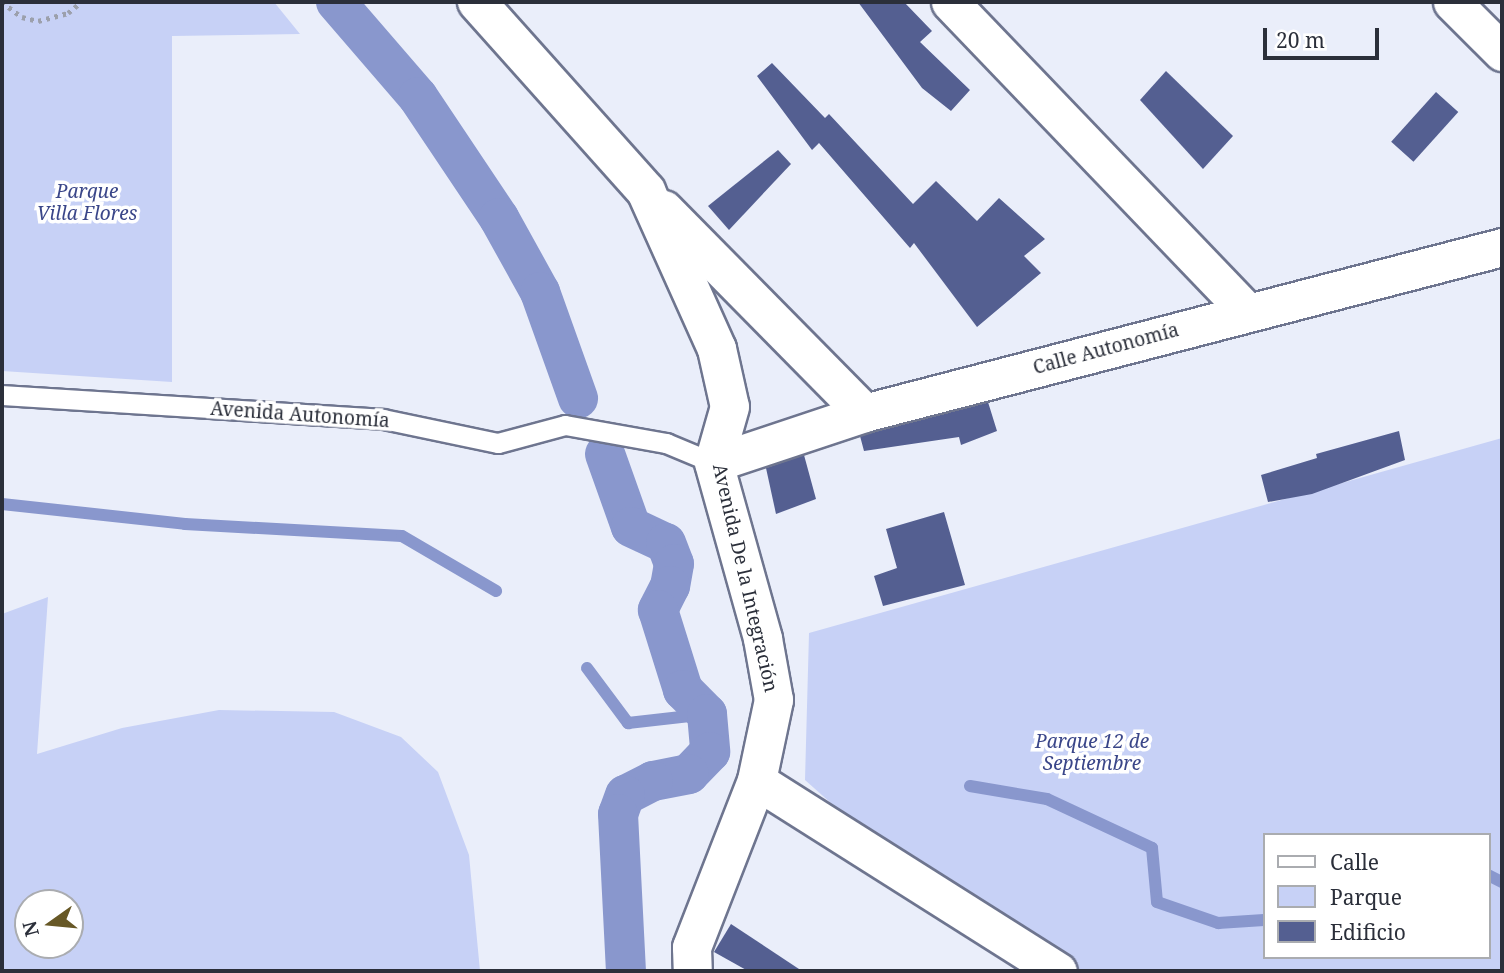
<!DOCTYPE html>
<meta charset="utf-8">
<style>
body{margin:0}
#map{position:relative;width:1504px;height:973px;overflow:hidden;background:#eaeefa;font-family:"Noto Serif",serif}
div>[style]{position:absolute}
.green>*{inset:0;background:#c7d1f6}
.stream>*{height:12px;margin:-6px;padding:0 6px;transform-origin:6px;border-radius:6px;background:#8997cd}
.canal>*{height:40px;margin:-20px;padding:0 20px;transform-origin:20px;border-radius:20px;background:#8997cd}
.building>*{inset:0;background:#545f91;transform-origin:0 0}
.path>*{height:4.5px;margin-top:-2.25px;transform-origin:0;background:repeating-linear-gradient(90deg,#9ca0ac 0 3.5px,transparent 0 8.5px)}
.roads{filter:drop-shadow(2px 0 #6e758f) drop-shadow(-2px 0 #6e758f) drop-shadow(0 2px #6e758f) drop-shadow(0 -2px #6e758f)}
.service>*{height:19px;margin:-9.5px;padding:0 9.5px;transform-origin:9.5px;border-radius:9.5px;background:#fff}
.minor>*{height:37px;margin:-18.5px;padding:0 18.5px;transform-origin:18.5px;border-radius:18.5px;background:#fff}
.tertiary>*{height:38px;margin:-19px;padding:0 19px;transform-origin:19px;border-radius:19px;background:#fff}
span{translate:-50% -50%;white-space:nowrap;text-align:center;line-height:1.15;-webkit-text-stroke:7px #fff;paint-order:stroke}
.park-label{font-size:19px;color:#3a4689;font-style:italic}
.street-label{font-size:19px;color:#2b2f3a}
.frame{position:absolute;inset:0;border:4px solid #2b2f3a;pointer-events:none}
.legend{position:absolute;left:1263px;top:833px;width:228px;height:126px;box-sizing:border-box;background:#fff;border:2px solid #aaacb0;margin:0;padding:9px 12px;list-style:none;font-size:21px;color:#2b2f3a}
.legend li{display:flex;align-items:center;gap:14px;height:35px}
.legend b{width:35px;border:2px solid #aaacb0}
.north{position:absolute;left:14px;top:889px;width:70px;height:70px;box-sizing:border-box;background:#fff;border:2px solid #aaacb0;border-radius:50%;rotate:255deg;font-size:19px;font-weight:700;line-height:28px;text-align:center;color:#2b2f3a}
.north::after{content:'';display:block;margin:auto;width:24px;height:32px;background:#675826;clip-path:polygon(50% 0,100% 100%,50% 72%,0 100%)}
.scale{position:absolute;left:1263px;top:28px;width:116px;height:32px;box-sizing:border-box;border:4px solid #2b2f3a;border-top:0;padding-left:9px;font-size:21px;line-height:24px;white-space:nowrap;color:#2b2f3a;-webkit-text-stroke:5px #fff;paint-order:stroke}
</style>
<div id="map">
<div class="green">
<i style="clip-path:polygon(2px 2px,274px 2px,300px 34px,172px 36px,172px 382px,2px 371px)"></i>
<i style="clip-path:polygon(evenodd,1502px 438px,1502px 971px,1074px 971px,859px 828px,805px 780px,809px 633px,1502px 438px,1264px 835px,1488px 835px,1488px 957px,1264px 957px,1264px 835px)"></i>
<i style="clip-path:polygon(evenodd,48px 597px,37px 754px,122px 728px,219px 710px,334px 712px,401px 737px,438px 772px,469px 855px,480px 971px,2px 971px,2px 614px,48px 597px,28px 903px,70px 903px,70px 945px,28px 945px,28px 903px)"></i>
</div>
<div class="stream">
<i style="left:2px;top:504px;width:184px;rotate:6.2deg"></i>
<i style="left:185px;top:524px;width:217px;rotate:3.2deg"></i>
<i style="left:402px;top:536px;width:109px;rotate:30.3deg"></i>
<i style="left:587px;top:668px;width:69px;rotate:53.3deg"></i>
<i style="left:628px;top:723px;width:80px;rotate:-6.5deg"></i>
<i style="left:970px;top:786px;width:78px;rotate:9.6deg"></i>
<i style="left:1047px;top:799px;width:116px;rotate:25deg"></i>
<i style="left:1152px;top:848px;width:54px;rotate:84.7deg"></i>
<i style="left:1157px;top:902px;width:65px;rotate:19deg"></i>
<i style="left:1218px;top:923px;width:46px;rotate:-3.7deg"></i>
<i style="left:1488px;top:875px;width:16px;rotate:27deg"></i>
</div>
<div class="canal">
<i style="left:336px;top:2px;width:125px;rotate:49.2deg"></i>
<i style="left:418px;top:97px;width:146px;rotate:56.2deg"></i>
<i style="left:499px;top:218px;width:85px;rotate:61deg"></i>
<i style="left:540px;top:292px;width:113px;rotate:70.3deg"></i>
<i style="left:605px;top:454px;width:77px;rotate:70.4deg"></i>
<i style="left:631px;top:527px;width:38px;rotate:25deg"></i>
<i style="left:666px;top:543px;width:22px;rotate:69deg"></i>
<i style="left:674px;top:564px;width:22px;rotate:100deg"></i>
<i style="left:670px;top:586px;width:27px;rotate:117deg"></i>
<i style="left:658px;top:610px;width:84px;rotate:72.6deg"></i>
<i style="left:683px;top:690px;width:34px;rotate:45deg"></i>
<i style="left:707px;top:714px;width:38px;rotate:85deg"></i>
<i style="left:710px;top:752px;width:30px;rotate:134deg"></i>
<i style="left:689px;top:774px;width:37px;rotate:169deg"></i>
<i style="left:653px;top:781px;width:31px;rotate:153deg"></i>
<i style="left:625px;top:795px;width:20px;rotate:110deg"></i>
<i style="left:618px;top:814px;width:157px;rotate:87.1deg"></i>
</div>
<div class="building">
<i style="clip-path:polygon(858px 2px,904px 2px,932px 31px,920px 42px,970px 90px,951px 111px,922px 88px)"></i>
<i style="clip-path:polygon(772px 63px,825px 118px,829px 114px,913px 204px,936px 181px,977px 221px,999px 198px,1045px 239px,1024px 256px,1041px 273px,977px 327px,914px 243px,910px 248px,819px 143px,812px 150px,757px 76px)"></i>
<i style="clip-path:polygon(1166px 71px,1233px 136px,1203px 169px,1140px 100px)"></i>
<i style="left:1436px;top:92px;width:30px;height:67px;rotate:42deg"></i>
<i style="clip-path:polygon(778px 150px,791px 164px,729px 230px,708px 206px)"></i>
<i style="clip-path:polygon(988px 402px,997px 431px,961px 445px,959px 437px,864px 451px,860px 436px)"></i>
<i style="clip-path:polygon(1399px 431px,1405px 460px,1312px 494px,1268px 502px,1261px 475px,1317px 458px,1316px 454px)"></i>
<i style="clip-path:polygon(804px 455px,816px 499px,776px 514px,766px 468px)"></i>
<i style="clip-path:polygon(944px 512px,965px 585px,883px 606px,874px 576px,897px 568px,886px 529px)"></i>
<i style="clip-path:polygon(731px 924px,802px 971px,748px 971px,714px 952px)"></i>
</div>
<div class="path">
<i style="left:2px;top:2px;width:25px;rotate:37deg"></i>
<i style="left:22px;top:17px;width:16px;rotate:14deg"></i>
<i style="left:38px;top:21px;width:31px;rotate:-15deg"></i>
<i style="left:68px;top:13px;width:17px;rotate:-40deg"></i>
</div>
<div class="roads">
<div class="service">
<i style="left:2px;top:395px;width:382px;rotate:3.6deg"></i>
<i style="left:383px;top:419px;width:117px;rotate:11.8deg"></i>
<i style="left:498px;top:443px;width:69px;rotate:-15deg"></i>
<i style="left:565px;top:425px;width:103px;rotate:10.1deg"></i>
<i style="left:666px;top:443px;width:52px;rotate:22.6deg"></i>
</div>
<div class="minor">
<i style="left:950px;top:2px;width:429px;rotate:46.2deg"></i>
<i style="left:1452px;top:2px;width:71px;rotate:45deg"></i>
<i style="left:714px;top:463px;width:158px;rotate:-18.4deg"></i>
<i style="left:864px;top:413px;width:659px;rotate:-14.58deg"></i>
<i style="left:757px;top:781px;width:356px;rotate:32.3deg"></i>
</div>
<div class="tertiary">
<i style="left:477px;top:2px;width:254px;rotate:48.2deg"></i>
<i style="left:646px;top:191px;width:173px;rotate:65.8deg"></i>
<i style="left:717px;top:349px;width:59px;rotate:77.4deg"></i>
<i style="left:730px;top:407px;width:58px;rotate:105.9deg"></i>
<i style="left:714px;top:463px;width:183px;rotate:74.4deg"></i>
<i style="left:763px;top:639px;width:62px;rotate:79.8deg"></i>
<i style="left:774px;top:700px;width:83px;rotate:101.9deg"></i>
<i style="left:757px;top:781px;width:179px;rotate:111.3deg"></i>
<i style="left:692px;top:948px;width:23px;rotate:88deg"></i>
<i style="left:664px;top:210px;width:285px;rotate:45.4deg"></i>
</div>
</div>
<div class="park-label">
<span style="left:87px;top:203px">Parque<br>Villa Flores</span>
<span style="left:1092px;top:753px">Parque 12 de<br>Septiembre</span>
</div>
<div class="street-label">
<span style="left:1106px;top:349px;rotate:-15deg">Calle Autonomía</span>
<span style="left:300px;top:415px;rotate:4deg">Avenida Autonomía</span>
<span style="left:745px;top:578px;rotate:77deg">Avenida De la Integración</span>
</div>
<div class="frame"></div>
<ul class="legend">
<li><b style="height:9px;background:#fff"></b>Calle</li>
<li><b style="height:19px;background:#c7d1f6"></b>Parque</li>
<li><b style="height:19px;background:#545f91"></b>Edificio</li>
</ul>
<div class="north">N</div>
<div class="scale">20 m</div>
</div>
